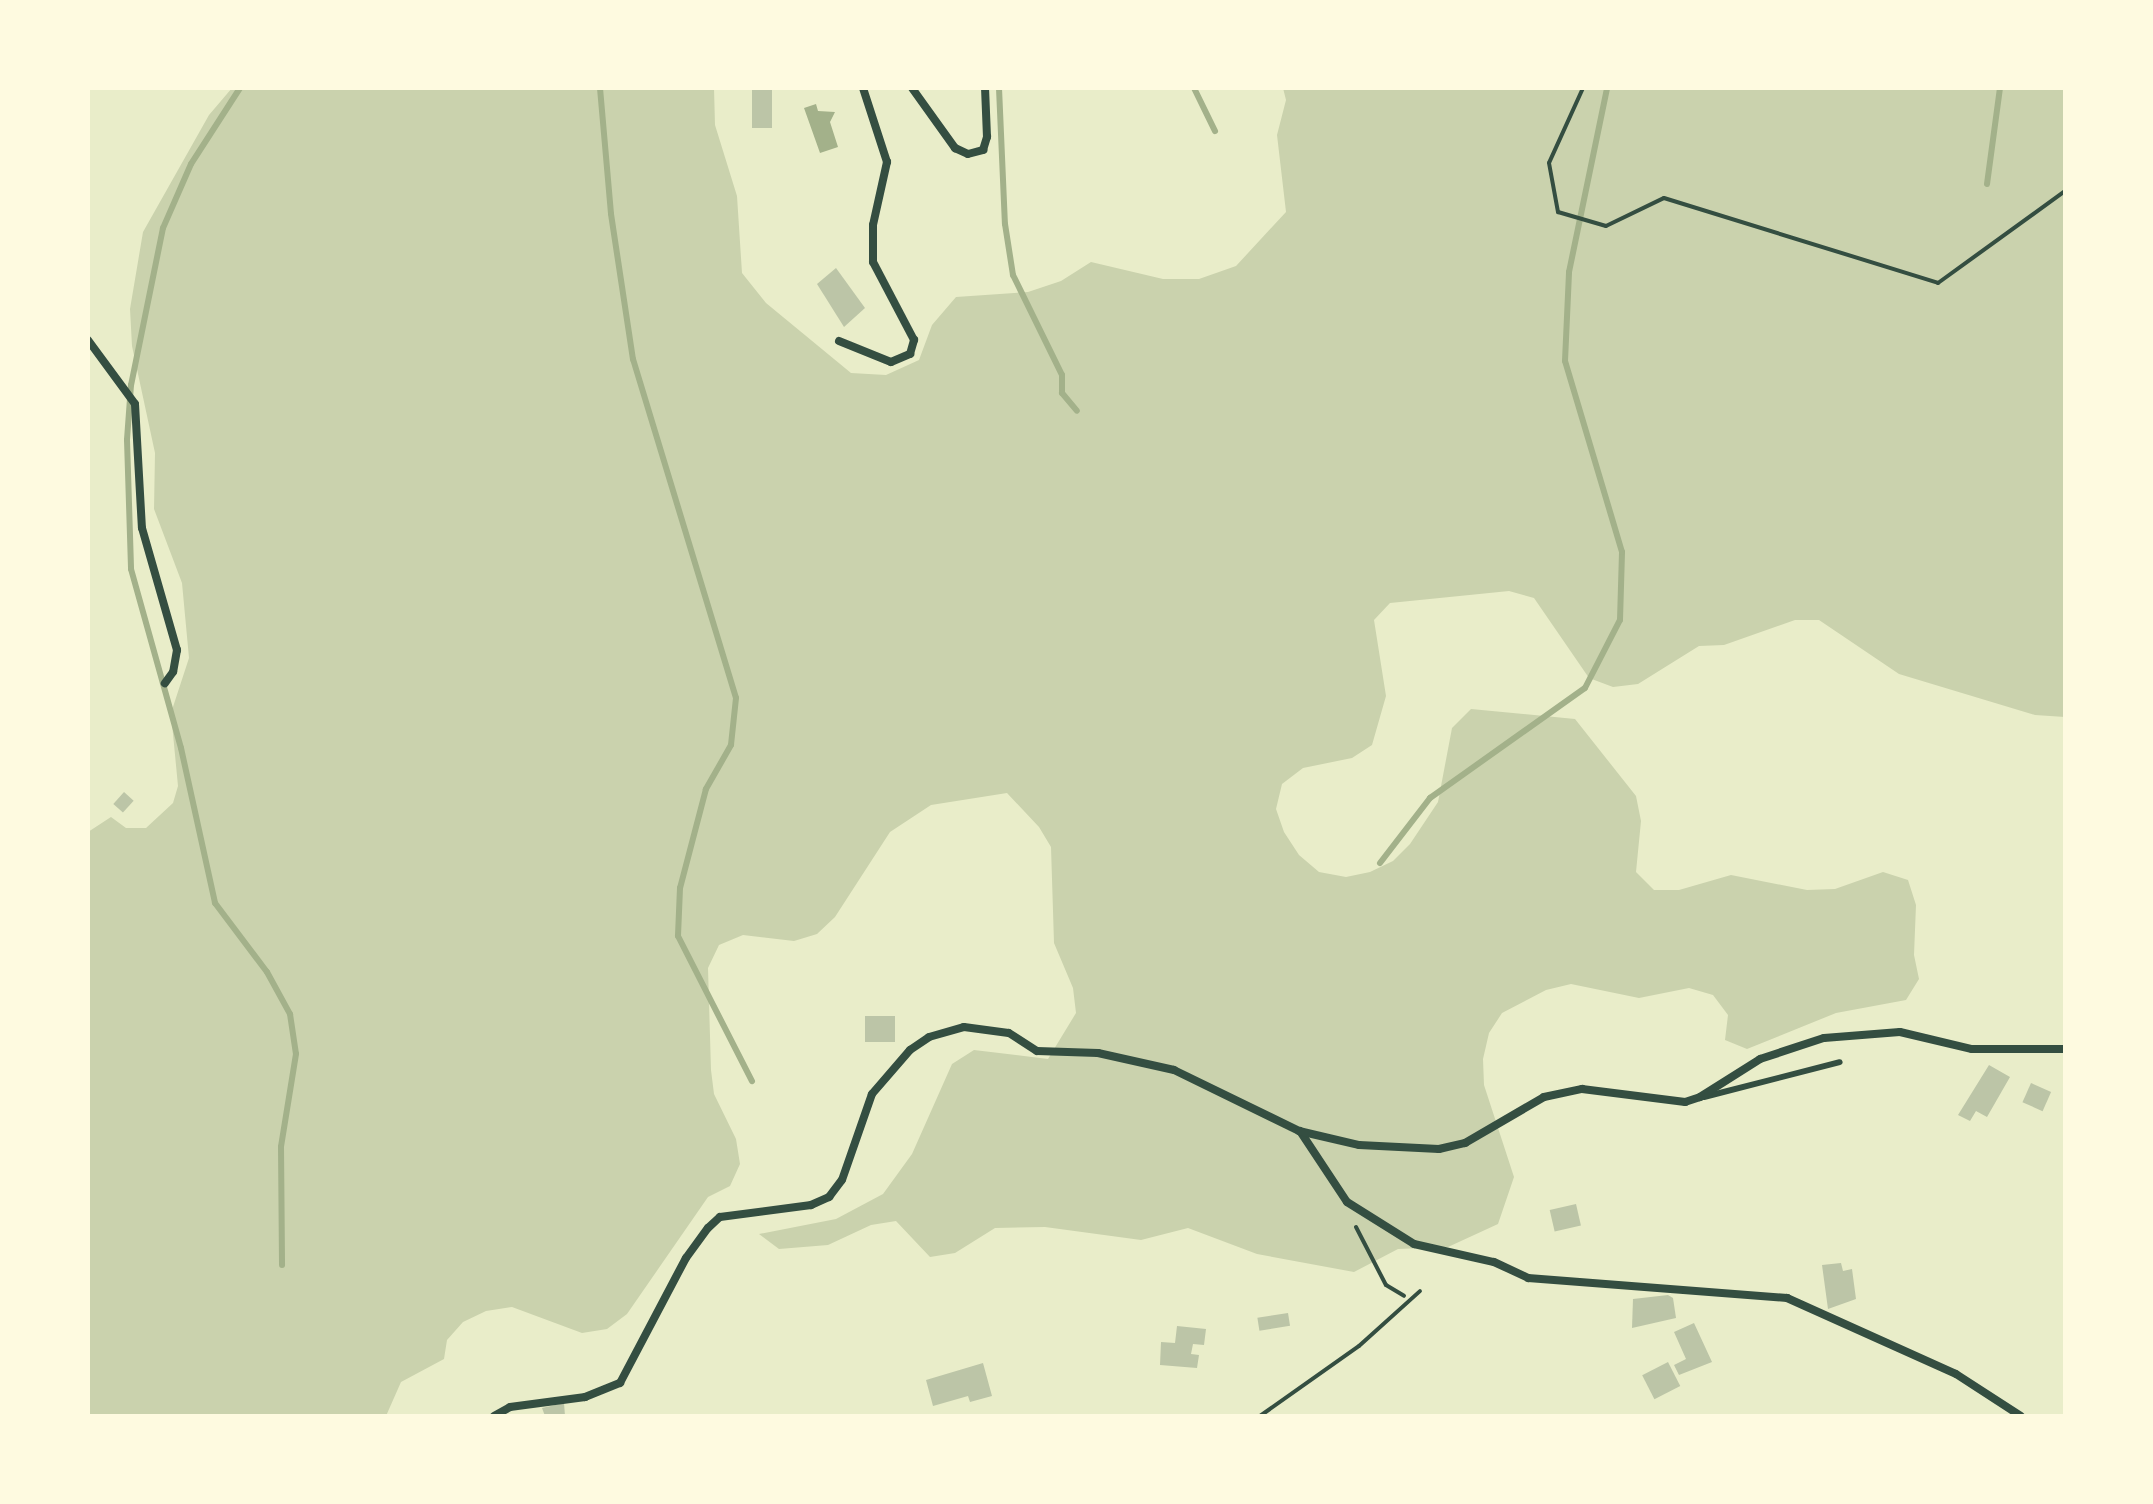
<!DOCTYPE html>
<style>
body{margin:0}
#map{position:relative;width:2153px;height:1504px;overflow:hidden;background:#e9edc9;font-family:"Roboto Condensed",sans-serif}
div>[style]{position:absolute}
.green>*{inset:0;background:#cad2ad}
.water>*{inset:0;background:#a3b18a}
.stream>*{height:6px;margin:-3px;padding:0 3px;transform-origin:3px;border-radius:3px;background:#a3b18a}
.building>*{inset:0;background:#bcc5a7;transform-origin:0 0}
.path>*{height:4px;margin:-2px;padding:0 2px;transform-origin:2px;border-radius:2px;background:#344e41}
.service>*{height:6px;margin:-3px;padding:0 3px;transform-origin:3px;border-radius:3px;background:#344e41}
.minor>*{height:8px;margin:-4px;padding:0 4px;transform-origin:4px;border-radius:4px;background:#344e41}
span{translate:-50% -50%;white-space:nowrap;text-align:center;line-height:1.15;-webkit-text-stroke:6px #fefae0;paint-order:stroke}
.frame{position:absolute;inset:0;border:90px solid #fefae0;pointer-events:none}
</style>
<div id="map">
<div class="green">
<i style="clip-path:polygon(232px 88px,714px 88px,715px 125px,737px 196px,742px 273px,766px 303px,851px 373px,886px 375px,919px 360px,932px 325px,956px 297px,1028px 292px,1061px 281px,1091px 262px,1163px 279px,1199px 279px,1236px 266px,1286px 212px,1277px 135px,1286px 100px,1283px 88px,2065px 88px,2065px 717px,2035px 715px,1899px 674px,1819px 620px,1795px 620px,1724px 645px,1699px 646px,1638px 684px,1613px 687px,1589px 678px,1534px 598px,1509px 591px,1390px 603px,1374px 620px,1386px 696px,1372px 745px,1352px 758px,1303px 768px,1282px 784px,1276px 809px,1284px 832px,1299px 855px,1319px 872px,1346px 877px,1370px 872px,1393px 861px,1410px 844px,1438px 802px,1452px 728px,1471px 709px,1575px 719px,1636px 796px,1641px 821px,1636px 872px,1654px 890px,1679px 890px,1731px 875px,1807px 890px,1835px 889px,1883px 872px,1908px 880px,1916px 905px,1914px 955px,1919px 979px,1906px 1000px,1836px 1013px,1747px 1049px,1725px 1040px,1728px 1015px,1713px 995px,1689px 988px,1639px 998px,1571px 984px,1546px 990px,1502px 1013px,1489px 1033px,1483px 1059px,1484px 1085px,1514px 1177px,1498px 1224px,1448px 1247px,1398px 1249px,1354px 1272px,1257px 1254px,1188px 1228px,1141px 1240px,1045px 1227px,995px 1228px,955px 1253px,930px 1257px,896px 1221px,871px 1225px,828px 1245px,779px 1249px,759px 1234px,836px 1219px,883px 1194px,912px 1154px,952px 1064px,974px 1050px,1048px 1059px,1076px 1013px,1073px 988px,1054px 943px,1051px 847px,1039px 827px,1007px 793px,931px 805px,890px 832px,835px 917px,817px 934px,794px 941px,743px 935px,719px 945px,708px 968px,711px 1070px,714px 1094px,736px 1139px,740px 1164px,730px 1186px,708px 1197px,627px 1314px,607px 1329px,582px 1333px,512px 1307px,486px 1311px,463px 1322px,447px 1340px,444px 1359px,401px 1382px,386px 1416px,88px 1416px,88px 832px,111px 817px,126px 828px,146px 828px,173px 803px,178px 786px,171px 713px,189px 658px,182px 583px,154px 509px,155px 453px,132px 346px,130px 309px,143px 232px,209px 115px)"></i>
</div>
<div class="water">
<i style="clip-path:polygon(816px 104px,818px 111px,835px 112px,830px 122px,838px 147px,820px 153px,804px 108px)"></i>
</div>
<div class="stream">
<i style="left:240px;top:88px;width:90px;rotate:122.8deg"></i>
<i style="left:191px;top:164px;width:70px;rotate:113.6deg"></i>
<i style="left:163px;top:228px;width:160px;rotate:101.5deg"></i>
<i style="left:131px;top:385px;width:55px;rotate:94.2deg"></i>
<i style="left:127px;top:440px;width:129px;rotate:88.2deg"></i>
<i style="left:131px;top:569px;width:186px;rotate:74.4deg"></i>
<i style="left:181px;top:748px;width:159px;rotate:77.6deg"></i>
<i style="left:215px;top:903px;width:86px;rotate:53deg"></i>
<i style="left:267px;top:972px;width:48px;rotate:61.3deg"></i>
<i style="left:290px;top:1014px;width:40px;rotate:81.5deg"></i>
<i style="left:296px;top:1054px;width:94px;rotate:99.2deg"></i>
<i style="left:281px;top:1147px;width:118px;rotate:89.5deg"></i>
<i style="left:600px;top:88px;width:126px;rotate:85deg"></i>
<i style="left:611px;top:214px;width:147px;rotate:81.4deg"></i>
<i style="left:633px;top:359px;width:354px;rotate:73.1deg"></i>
<i style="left:736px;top:698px;width:47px;rotate:96.1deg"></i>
<i style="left:731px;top:745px;width:51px;rotate:119.6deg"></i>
<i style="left:706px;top:789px;width:102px;rotate:104.7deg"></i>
<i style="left:680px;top:888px;width:48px;rotate:92.4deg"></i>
<i style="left:678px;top:936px;width:163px;rotate:63deg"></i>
<i style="left:999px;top:88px;width:136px;rotate:87.5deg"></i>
<i style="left:1005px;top:224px;width:52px;rotate:81.1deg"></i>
<i style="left:1013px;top:275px;width:111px;rotate:63.9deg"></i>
<i style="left:1062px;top:375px;width:18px;rotate:90deg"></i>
<i style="left:1062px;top:393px;width:23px;rotate:50deg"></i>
<i style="left:1194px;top:88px;width:48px;rotate:64deg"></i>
<i style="left:1987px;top:184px;width:97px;rotate:-82.3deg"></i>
<i style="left:1380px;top:863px;width:82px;rotate:-52.4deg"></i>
<i style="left:1430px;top:798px;width:190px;rotate:-35.4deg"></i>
<i style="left:1585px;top:688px;width:76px;rotate:-62.8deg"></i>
<i style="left:1620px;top:620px;width:68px;rotate:-88.3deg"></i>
<i style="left:1622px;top:552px;width:199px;rotate:-106.6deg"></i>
<i style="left:1565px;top:361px;width:89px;rotate:-87.4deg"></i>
<i style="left:1569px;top:272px;width:188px;rotate:-78.3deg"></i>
</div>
<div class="building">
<i style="left:752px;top:88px;width:20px;height:40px"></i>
<i style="clip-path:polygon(836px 268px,865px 308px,844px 327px,817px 284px)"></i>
<i style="left:124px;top:792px;width:13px;height:16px;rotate:42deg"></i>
<i style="left:895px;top:1016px;width:26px;height:30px;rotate:90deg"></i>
<i style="clip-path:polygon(1989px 1065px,2010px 1077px,1987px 1117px,1976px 1111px,1970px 1121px,1958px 1115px)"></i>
<i style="left:2031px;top:1083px;width:22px;height:21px;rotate:24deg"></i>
<i style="left:1576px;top:1204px;width:22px;height:27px;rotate:77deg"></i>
<i style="clip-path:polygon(1841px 1263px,1843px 1271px,1852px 1269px,1856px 1299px,1828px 1309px,1822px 1265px)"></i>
<i style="clip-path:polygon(1668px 1295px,1673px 1298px,1676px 1318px,1632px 1328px,1633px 1299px)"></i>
<i style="left:1288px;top:1313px;width:13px;height:31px;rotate:81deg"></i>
<i style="clip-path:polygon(1694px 1323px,1712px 1362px,1679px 1375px,1674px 1365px,1686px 1359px,1674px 1332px)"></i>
<i style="clip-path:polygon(1177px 1326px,1206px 1329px,1204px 1345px,1193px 1344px,1191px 1354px,1199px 1355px,1197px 1368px,1160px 1365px,1161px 1342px,1175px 1343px)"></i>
<i style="left:1668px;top:1362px;width:27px;height:29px;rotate:63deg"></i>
<i style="clip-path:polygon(983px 1363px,992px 1396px,970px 1402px,968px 1396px,933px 1406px,926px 1380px)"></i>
<i style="clip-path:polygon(564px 1403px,565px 1416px,545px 1416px,542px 1408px)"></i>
</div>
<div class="path">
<i style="left:1583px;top:88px;width:82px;rotate:114.4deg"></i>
<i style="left:1549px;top:163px;width:50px;rotate:79.6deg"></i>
<i style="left:1558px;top:212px;width:50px;rotate:16.3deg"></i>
<i style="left:1606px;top:226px;width:64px;rotate:-25.8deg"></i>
<i style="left:1664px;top:198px;width:287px;rotate:17.2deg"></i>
<i style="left:1938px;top:283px;width:157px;rotate:-35.9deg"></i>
<i style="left:1356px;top:1227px;width:65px;rotate:62.7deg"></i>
<i style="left:1386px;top:1285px;width:21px;rotate:31deg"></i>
<i style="left:1260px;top:1416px;width:121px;rotate:-35.3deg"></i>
<i style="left:1359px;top:1346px;width:82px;rotate:-42deg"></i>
</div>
<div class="service">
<i style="left:1704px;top:1097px;width:140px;rotate:-14.4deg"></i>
</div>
<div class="minor">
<i style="left:912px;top:88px;width:74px;rotate:54.4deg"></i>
<i style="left:955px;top:148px;width:14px;rotate:25deg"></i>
<i style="left:968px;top:154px;width:16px;rotate:-15deg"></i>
<i style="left:983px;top:150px;width:14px;rotate:-73deg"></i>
<i style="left:987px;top:137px;width:49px;rotate:-92.3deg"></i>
<i style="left:88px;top:340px;width:79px;rotate:53.7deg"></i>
<i style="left:135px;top:404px;width:124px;rotate:86.8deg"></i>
<i style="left:142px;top:528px;width:127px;rotate:74deg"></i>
<i style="left:177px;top:650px;width:22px;rotate:100deg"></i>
<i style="left:173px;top:672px;width:14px;rotate:126deg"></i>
<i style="left:839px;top:341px;width:56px;rotate:22deg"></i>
<i style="left:891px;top:362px;width:21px;rotate:-23deg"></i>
<i style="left:910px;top:354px;width:15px;rotate:-74deg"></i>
<i style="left:914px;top:340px;width:88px;rotate:-117.7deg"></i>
<i style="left:873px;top:262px;width:37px;rotate:-90deg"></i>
<i style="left:873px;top:225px;width:65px;rotate:-77.5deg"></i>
<i style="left:887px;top:162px;width:78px;rotate:-108deg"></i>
<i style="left:1300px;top:1131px;width:85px;rotate:56.5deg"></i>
<i style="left:1347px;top:1202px;width:79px;rotate:32.1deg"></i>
<i style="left:1414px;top:1244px;width:82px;rotate:12.7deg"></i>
<i style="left:1494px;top:1262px;width:38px;rotate:25deg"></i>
<i style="left:1528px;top:1278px;width:260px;rotate:4.4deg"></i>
<i style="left:1787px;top:1298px;width:185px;rotate:24.2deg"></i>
<i style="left:1956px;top:1374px;width:77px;rotate:32.9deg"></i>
<i style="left:494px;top:1416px;width:18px;rotate:-29deg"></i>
<i style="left:510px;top:1407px;width:76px;rotate:-7.6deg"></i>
<i style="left:585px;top:1397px;width:38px;rotate:-22deg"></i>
<i style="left:620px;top:1383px;width:141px;rotate:-62.2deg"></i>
<i style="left:686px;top:1258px;width:37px;rotate:-54deg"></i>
<i style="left:708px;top:1228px;width:16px;rotate:-43deg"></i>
<i style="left:720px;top:1217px;width:92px;rotate:-7.5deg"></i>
<i style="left:811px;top:1205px;width:20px;rotate:-24deg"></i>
<i style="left:829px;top:1197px;width:21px;rotate:-53deg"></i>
<i style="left:842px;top:1180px;width:91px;rotate:-70.8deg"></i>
<i style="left:872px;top:1094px;width:58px;rotate:-49.2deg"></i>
<i style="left:910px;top:1050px;width:23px;rotate:-34deg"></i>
<i style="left:929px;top:1037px;width:36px;rotate:-16deg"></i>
<i style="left:964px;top:1027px;width:45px;rotate:7.6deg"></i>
<i style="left:1009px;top:1033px;width:33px;rotate:33deg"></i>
<i style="left:1037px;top:1051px;width:61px;rotate:1.9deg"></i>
<i style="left:1098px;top:1053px;width:78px;rotate:12.6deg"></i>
<i style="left:1174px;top:1070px;width:139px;rotate:26deg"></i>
<i style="left:1299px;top:1131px;width:62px;rotate:13.1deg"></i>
<i style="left:1359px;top:1145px;width:80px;rotate:2.9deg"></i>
<i style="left:1439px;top:1149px;width:27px;rotate:-13deg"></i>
<i style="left:1465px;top:1143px;width:91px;rotate:-30.2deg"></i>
<i style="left:1544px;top:1097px;width:39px;rotate:-12deg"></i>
<i style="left:1582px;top:1089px;width:104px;rotate:7.2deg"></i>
<i style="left:1685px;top:1102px;width:16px;rotate:-18deg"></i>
<i style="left:1700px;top:1097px;width:71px;rotate:-32.3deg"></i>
<i style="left:1760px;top:1059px;width:67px;rotate:-18.2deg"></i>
<i style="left:1824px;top:1038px;width:76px;rotate:-4.5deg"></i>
<i style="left:1900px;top:1032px;width:74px;rotate:13.3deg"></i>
<i style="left:1972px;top:1049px;width:93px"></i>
</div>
<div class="frame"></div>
</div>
